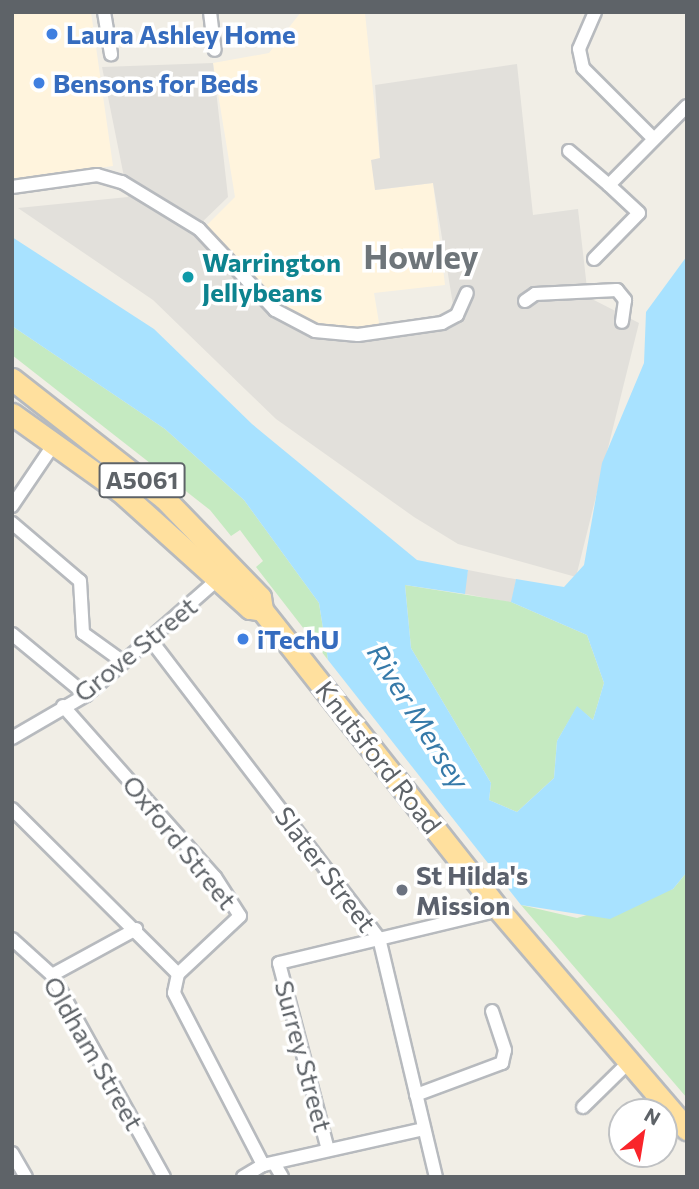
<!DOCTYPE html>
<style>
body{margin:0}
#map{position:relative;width:699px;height:1189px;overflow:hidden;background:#f1eee6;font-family:Commissioner,sans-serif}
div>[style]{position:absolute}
.commercial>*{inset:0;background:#fff4dd}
.industrial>*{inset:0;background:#e2e0db;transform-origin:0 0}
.green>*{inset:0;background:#c5eac1}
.water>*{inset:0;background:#a8e2ff}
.roads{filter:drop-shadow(2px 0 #b7babe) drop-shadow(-2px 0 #b7babe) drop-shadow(0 2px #b7babe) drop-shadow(0 -2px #b7babe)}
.minor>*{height:12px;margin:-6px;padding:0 6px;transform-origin:6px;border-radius:6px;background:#fff}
.trunk>*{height:21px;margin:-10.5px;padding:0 10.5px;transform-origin:10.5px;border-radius:10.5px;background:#ffe09e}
.dots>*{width:19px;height:19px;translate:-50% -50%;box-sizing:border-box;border:4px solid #fff;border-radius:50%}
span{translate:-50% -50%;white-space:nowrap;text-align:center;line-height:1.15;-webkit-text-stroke:7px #fff;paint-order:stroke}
.shield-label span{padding:2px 5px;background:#fff;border:2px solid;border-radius:5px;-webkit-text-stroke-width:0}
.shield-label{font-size:24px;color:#5e6368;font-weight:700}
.shop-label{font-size:26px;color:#366cbe;font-weight:700}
.left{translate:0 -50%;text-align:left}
.culture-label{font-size:26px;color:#0d838f;font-weight:700}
.street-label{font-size:26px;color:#5e6368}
.worship-label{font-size:26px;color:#5b616d;font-weight:700}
.water-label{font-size:28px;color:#367aa9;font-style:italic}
.district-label{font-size:33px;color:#6e757a;font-weight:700}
.frame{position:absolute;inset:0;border:14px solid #5e6368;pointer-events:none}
.north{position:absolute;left:608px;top:1098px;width:70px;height:70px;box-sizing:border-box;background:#fff;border:2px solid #bfc1c3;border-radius:50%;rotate:30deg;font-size:19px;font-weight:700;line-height:28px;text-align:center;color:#5e6368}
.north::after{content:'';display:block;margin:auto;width:24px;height:32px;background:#f9252b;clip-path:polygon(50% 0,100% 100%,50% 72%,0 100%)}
</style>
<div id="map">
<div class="commercial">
<i style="clip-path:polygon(12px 12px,91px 12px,113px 166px,12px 180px)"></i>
<i style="clip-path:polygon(301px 12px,365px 13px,380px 159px,376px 190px,433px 183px,445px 285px,374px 293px,380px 329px,331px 332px,278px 308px,203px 229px,235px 197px,213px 63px,269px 53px)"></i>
</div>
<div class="industrial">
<i style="clip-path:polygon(213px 63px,228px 197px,195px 229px,285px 321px,380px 335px,456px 323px,433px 183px,375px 190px,371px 160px,380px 158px,375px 85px,517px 64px,533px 215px,578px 209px,588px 297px,639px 323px,576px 577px,458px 544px,414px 517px,276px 419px,153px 300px,18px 208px,128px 197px,102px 67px)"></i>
<i style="left:468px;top:570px;width:49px;height:24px;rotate:11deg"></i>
</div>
<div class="green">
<i style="clip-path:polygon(12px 326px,165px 429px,244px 500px,319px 603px,328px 660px,256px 567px,263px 561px,240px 530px,231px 536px,210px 510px,12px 355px)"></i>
<i style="clip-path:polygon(405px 585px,511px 602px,587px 635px,604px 683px,593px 720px,577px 707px,557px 741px,554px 778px,517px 812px,489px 800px,491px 783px,411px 648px)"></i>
<i style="clip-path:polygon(687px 872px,687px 1098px,521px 905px,577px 918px,673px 889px)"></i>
</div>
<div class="water">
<i style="clip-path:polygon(12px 237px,154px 329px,252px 424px,417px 560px,468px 570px,465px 594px,405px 585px,411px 648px,491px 783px,489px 800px,517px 812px,554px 778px,557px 741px,577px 706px,593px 720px,604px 683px,587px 635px,511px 602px,516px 579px,564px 587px,584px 565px,602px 463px,644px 363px,646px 312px,687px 256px,687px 872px,673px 889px,610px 919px,521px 905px,328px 660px,319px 603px,244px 500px,165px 429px,12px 326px)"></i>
</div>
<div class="roads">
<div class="minor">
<i style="left:104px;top:12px;width:43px;rotate:80.5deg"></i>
<i style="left:210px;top:12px;width:38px;rotate:83deg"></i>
<i style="left:595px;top:12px;width:40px;rotate:113.4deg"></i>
<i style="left:579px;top:49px;width:19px;rotate:78deg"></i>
<i style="left:583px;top:68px;width:100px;rotate:45deg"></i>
<i style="left:569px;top:151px;width:52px;rotate:40.4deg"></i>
<i style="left:609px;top:185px;width:111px;rotate:-45.4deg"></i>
<i style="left:12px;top:187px;width:86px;rotate:-8deg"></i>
<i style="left:97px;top:175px;width:26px;rotate:16deg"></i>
<i style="left:122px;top:182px;width:90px;rotate:31.4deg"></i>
<i style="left:199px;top:229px;width:111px;rotate:46.8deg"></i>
<i style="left:275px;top:310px;width:45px;rotate:27.7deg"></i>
<i style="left:315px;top:331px;width:43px;rotate:5.3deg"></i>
<i style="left:358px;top:335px;width:85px;rotate:-8.1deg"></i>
<i style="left:442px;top:323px;width:17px;rotate:-28deg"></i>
<i style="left:457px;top:315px;width:24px;rotate:-66deg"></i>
<i style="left:594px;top:259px;width:64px;rotate:-45.6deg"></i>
<i style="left:639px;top:213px;width:41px;rotate:-137deg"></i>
<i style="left:525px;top:301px;width:12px;rotate:-35deg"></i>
<i style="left:535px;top:294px;width:82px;rotate:-2.8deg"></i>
<i style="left:617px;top:290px;width:13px;rotate:51deg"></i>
<i style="left:625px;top:300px;width:22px;rotate:98deg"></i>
<i style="left:12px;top:506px;width:75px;rotate:-55.9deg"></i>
<i style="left:12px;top:523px;width:89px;rotate:40.5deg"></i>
<i style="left:80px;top:581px;width:52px;rotate:86.7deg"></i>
<i style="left:83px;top:633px;width:49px;rotate:35.9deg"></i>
<i style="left:12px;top:634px;width:96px;rotate:39.5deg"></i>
<i style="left:150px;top:639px;width:377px;rotate:52.6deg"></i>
<i style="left:379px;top:938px;width:246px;rotate:76.6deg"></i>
<i style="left:63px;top:706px;width:229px;rotate:48.4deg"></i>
<i style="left:215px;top:877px;width:46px;rotate:57.3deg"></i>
<i style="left:240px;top:916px;width:85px;rotate:136.9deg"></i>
<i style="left:12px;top:738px;width:86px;rotate:-30.2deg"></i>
<i style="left:86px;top:695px;width:177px;rotate:-41.3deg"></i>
<i style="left:12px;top:809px;width:234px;rotate:44.8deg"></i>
<i style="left:12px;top:939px;width:54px;rotate:42deg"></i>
<i style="left:52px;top:975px;width:231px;rotate:61deg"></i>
<i style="left:178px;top:974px;width:19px;rotate:102deg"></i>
<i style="left:174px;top:993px;width:194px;rotate:62.6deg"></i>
<i style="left:52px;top:975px;width:96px;rotate:-28.7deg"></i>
<i style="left:416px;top:1095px;width:92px;rotate:-20.4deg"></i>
<i style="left:502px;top:1063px;width:13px;rotate:-77deg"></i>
<i style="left:505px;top:1050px;width:41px;rotate:-108.4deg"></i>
<i style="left:583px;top:1107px;width:67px;rotate:-44.4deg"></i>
<i style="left:328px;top:1150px;width:193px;rotate:-104.7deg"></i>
<i style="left:279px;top:963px;width:226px;rotate:-13.5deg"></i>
<i style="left:12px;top:1153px;width:28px;rotate:60deg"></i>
<i style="left:274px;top:1163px;width:16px;rotate:60deg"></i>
<i style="left:243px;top:1177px;width:23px;rotate:-31deg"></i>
<i style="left:263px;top:1165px;width:165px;rotate:-12.6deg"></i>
</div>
<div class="trunk">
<i style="left:12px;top:379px;width:193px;rotate:38.1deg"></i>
<i style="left:164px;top:498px;width:138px;rotate:45.9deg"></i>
<i style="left:260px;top:597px;width:13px;rotate:81deg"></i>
<i style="left:262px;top:610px;width:382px;rotate:51.7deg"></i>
<i style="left:499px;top:910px;width:289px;rotate:49.4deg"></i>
<i style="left:12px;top:414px;width:133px;rotate:35.5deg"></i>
<i style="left:120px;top:491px;width:175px;rotate:42deg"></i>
<i style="left:250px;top:608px;width:12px;rotate:9deg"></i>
</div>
</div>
<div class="dots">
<i style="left:52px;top:34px;background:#3f7fe0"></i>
<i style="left:39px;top:83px;background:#3f7fe0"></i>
<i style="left:188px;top:277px;background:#0f9aa8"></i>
<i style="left:243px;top:639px;background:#3f7fe0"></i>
<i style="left:402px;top:890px;background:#6b7280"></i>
</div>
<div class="shield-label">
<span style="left:142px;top:480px">A5061</span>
</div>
<div class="shop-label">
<span class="left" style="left:66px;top:34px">Laura Ashley Home</span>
<span class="left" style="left:53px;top:83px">Bensons for Beds</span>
<span class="left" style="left:257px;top:639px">iTechU</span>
</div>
<div class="culture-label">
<span class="left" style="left:202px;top:277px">Warrington<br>Jellybeans</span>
</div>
<div class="street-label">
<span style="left:135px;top:649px;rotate:-39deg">Grove Street</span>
<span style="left:379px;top:757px;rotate:52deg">Knutsford Road</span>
<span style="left:180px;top:842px;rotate:51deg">Oxford Street</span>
<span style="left:326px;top:869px;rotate:53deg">Slater Street</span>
<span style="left:94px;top:1053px;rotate:60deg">Oldham Street</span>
<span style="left:304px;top:1056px;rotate:75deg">Surrey Street</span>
</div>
<div class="worship-label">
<span class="left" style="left:416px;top:890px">St Hilda's<br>Mission</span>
</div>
<div class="water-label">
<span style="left:419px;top:716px;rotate:58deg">River Mersey</span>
</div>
<div class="district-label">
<span style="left:421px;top:256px">Howley</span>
</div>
<div class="frame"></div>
<div class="north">N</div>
</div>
